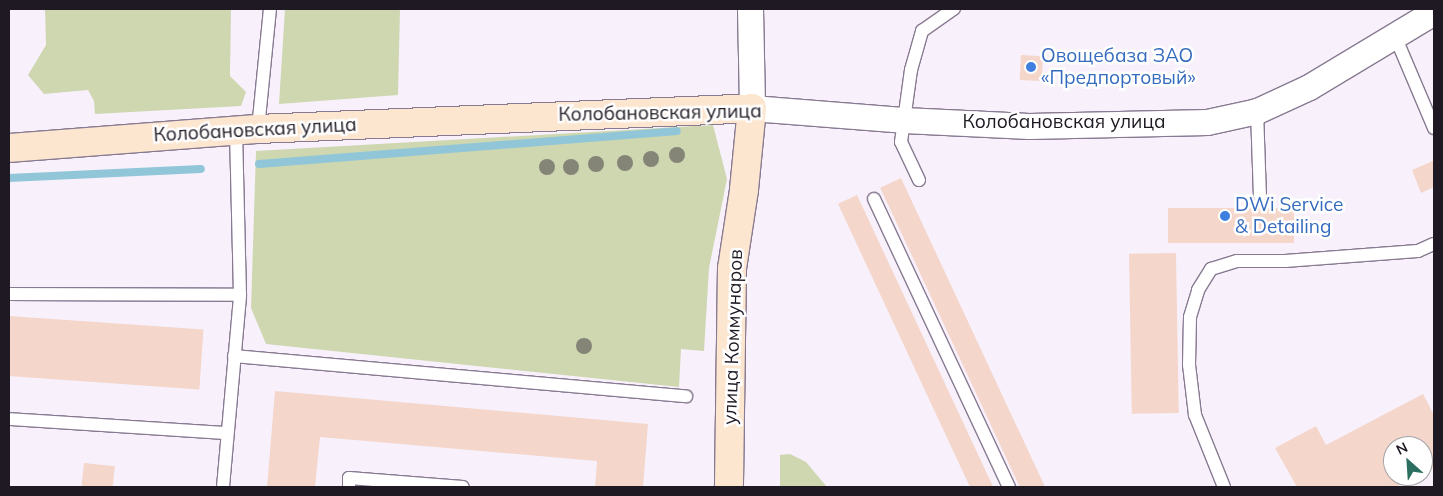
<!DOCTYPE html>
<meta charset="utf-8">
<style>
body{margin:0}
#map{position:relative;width:1443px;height:496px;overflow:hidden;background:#f8f1fc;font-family:Mulish,sans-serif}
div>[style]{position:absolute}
.green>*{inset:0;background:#ced7b0}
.stream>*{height:8px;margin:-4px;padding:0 4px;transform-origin:4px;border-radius:4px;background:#90c6d8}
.building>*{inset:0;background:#f4d6cb;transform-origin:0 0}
.roads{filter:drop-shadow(1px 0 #887a91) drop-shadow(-1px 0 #887a91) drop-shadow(0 1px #887a91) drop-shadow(0 -1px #887a91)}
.lane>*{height:12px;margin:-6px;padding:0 6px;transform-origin:6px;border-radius:6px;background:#fff}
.street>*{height:25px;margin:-12.5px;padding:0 12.5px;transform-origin:12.5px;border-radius:12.5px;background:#fff}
.secondary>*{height:28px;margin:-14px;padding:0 14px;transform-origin:14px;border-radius:14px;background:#fce6cf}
.trees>*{width:16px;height:16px;margin:-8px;border-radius:50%;background:#848576}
.dots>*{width:14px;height:14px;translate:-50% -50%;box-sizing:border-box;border:2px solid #fff;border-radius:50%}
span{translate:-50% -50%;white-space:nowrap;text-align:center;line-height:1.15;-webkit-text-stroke:5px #fff;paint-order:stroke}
.shop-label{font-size:19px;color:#366cbe}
.left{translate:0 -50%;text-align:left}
.street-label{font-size:19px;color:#1e1922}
.frame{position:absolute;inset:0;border:10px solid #1e1922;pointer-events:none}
.north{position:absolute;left:1383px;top:436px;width:50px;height:50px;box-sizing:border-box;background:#fff;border:1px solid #a5a3a7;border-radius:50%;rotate:334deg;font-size:14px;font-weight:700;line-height:20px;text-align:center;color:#1e1922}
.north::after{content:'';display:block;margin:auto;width:18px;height:22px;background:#2c6e5f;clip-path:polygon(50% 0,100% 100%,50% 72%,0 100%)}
</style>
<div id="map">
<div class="green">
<i style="clip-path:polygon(45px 9px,231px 9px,230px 76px,246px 92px,241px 106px,95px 114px,94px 101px,88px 90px,44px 94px,28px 75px,46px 45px)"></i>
<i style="clip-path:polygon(285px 9px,400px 9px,398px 95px,279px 104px)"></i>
<i style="clip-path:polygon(713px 125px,727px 179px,709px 268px,704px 351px,681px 349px,679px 387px,266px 344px,251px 308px,256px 151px)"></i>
<i style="clip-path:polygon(790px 454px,806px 462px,827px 487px,780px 487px,780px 455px)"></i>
</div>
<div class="stream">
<i style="left:259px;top:164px;width:419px;rotate:-4.5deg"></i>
<i style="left:9px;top:178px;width:192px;rotate:-2.7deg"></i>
</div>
<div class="building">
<i style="left:1021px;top:55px;width:22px;height:25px;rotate:3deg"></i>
<i style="clip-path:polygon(1433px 161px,1434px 187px,1421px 193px,1412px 170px)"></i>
<i style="left:901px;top:178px;width:342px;height:23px;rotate:65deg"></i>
<i style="left:857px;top:195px;width:322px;height:21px;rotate:65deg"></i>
<i style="left:1168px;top:208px;width:126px;height:35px"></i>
<i style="left:1176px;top:253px;width:160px;height:47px;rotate:89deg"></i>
<i style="left:9px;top:316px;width:195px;height:60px;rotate:4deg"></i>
<i style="clip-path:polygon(275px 391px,648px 424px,643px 487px,595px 487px,597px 461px,320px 437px,315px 487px,267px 487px)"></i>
<i style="clip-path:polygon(1423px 394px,1434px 415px,1434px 467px,1423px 473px,1423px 446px,1393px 446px,1393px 476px,1417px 476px,1396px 487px,1297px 487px,1275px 448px,1316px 426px,1326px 445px)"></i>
<i style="left:84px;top:463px;width:31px;height:24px;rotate:6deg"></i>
</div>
<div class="roads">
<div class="lane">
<i style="left:1395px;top:36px;width:100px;rotate:67deg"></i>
<i style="left:1257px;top:111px;width:85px;rotate:88deg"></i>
<i style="left:258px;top:129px;width:121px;rotate:-84.3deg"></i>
<i style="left:919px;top:180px;width:42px;rotate:-115.3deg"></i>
<i style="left:901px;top:142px;width:73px;rotate:-82.1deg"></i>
<i style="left:911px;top:70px;width:41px;rotate:-74.2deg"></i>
<i style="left:922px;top:31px;width:39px;rotate:-35deg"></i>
<i style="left:874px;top:199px;width:318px;rotate:64.9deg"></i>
<i style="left:9px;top:294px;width:231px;rotate:0.2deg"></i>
<i style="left:234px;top:356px;width:454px;rotate:5.1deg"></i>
<i style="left:9px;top:419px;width:218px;rotate:3.7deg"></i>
<i style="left:223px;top:487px;width:193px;rotate:-84.9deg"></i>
<i style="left:240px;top:295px;width:164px;rotate:-91.4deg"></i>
<i style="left:349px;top:487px;width:9px;rotate:-90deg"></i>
<i style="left:349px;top:478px;width:114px;rotate:4.5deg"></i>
<i style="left:1224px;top:487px;width:78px;rotate:-111.9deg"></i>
<i style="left:1195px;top:415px;width:50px;rotate:-96.8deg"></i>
<i style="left:1189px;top:365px;width:48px;rotate:-88.8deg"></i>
<i style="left:1190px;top:317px;width:28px;rotate:-73deg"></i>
<i style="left:1198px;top:290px;width:25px;rotate:-58deg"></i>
<i style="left:1211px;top:269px;width:27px;rotate:-17deg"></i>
<i style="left:1237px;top:261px;width:48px"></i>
<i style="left:1285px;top:261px;width:133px;rotate:-4.3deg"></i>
<i style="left:1418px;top:251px;width:17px;rotate:-24deg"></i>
</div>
<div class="street">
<i style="left:750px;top:9px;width:99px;rotate:88.8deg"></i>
<i style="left:752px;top:108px;width:151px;rotate:4.5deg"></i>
<i style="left:903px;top:120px;width:126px;rotate:2.7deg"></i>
<i style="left:1029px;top:126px;width:178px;rotate:-1.3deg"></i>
<i style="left:1207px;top:122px;width:51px;rotate:-12.4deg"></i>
<i style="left:1257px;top:111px;width:57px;rotate:-24.8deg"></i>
<i style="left:1309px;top:87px;width:146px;rotate:-31deg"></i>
</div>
<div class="secondary">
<i style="left:9px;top:148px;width:250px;rotate:-4.4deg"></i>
<i style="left:258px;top:129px;width:494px;rotate:-2.4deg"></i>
<i style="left:752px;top:108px;width:82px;rotate:95.6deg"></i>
<i style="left:744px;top:190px;width:79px;rotate:98.7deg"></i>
<i style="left:732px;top:268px;width:219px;rotate:90.8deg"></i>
</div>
</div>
<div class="trees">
<i style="left:677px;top:155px"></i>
<i style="left:651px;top:159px"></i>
<i style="left:625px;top:163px"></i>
<i style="left:596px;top:164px"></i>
<i style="left:547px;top:167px"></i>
<i style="left:571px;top:167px"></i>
<i style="left:584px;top:346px"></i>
</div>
<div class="dots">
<i style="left:1031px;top:67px;background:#3f7fe0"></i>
<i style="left:1225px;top:216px;background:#3f7fe0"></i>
</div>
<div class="shop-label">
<span class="left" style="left:1041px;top:67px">Овощебаза ЗАО<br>«Предпортовый»</span>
<span class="left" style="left:1235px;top:216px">DWi Service<br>&amp; Detailing</span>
</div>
<div class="street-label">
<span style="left:660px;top:113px;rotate:-1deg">Колобановская улица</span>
<span style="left:1064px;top:122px">Колобановская улица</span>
<span style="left:255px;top:130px;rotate:-3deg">Колобановская улица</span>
<span style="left:733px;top:337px;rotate:-88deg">улица Коммунаров</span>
</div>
<div class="frame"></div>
<div class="north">N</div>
</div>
